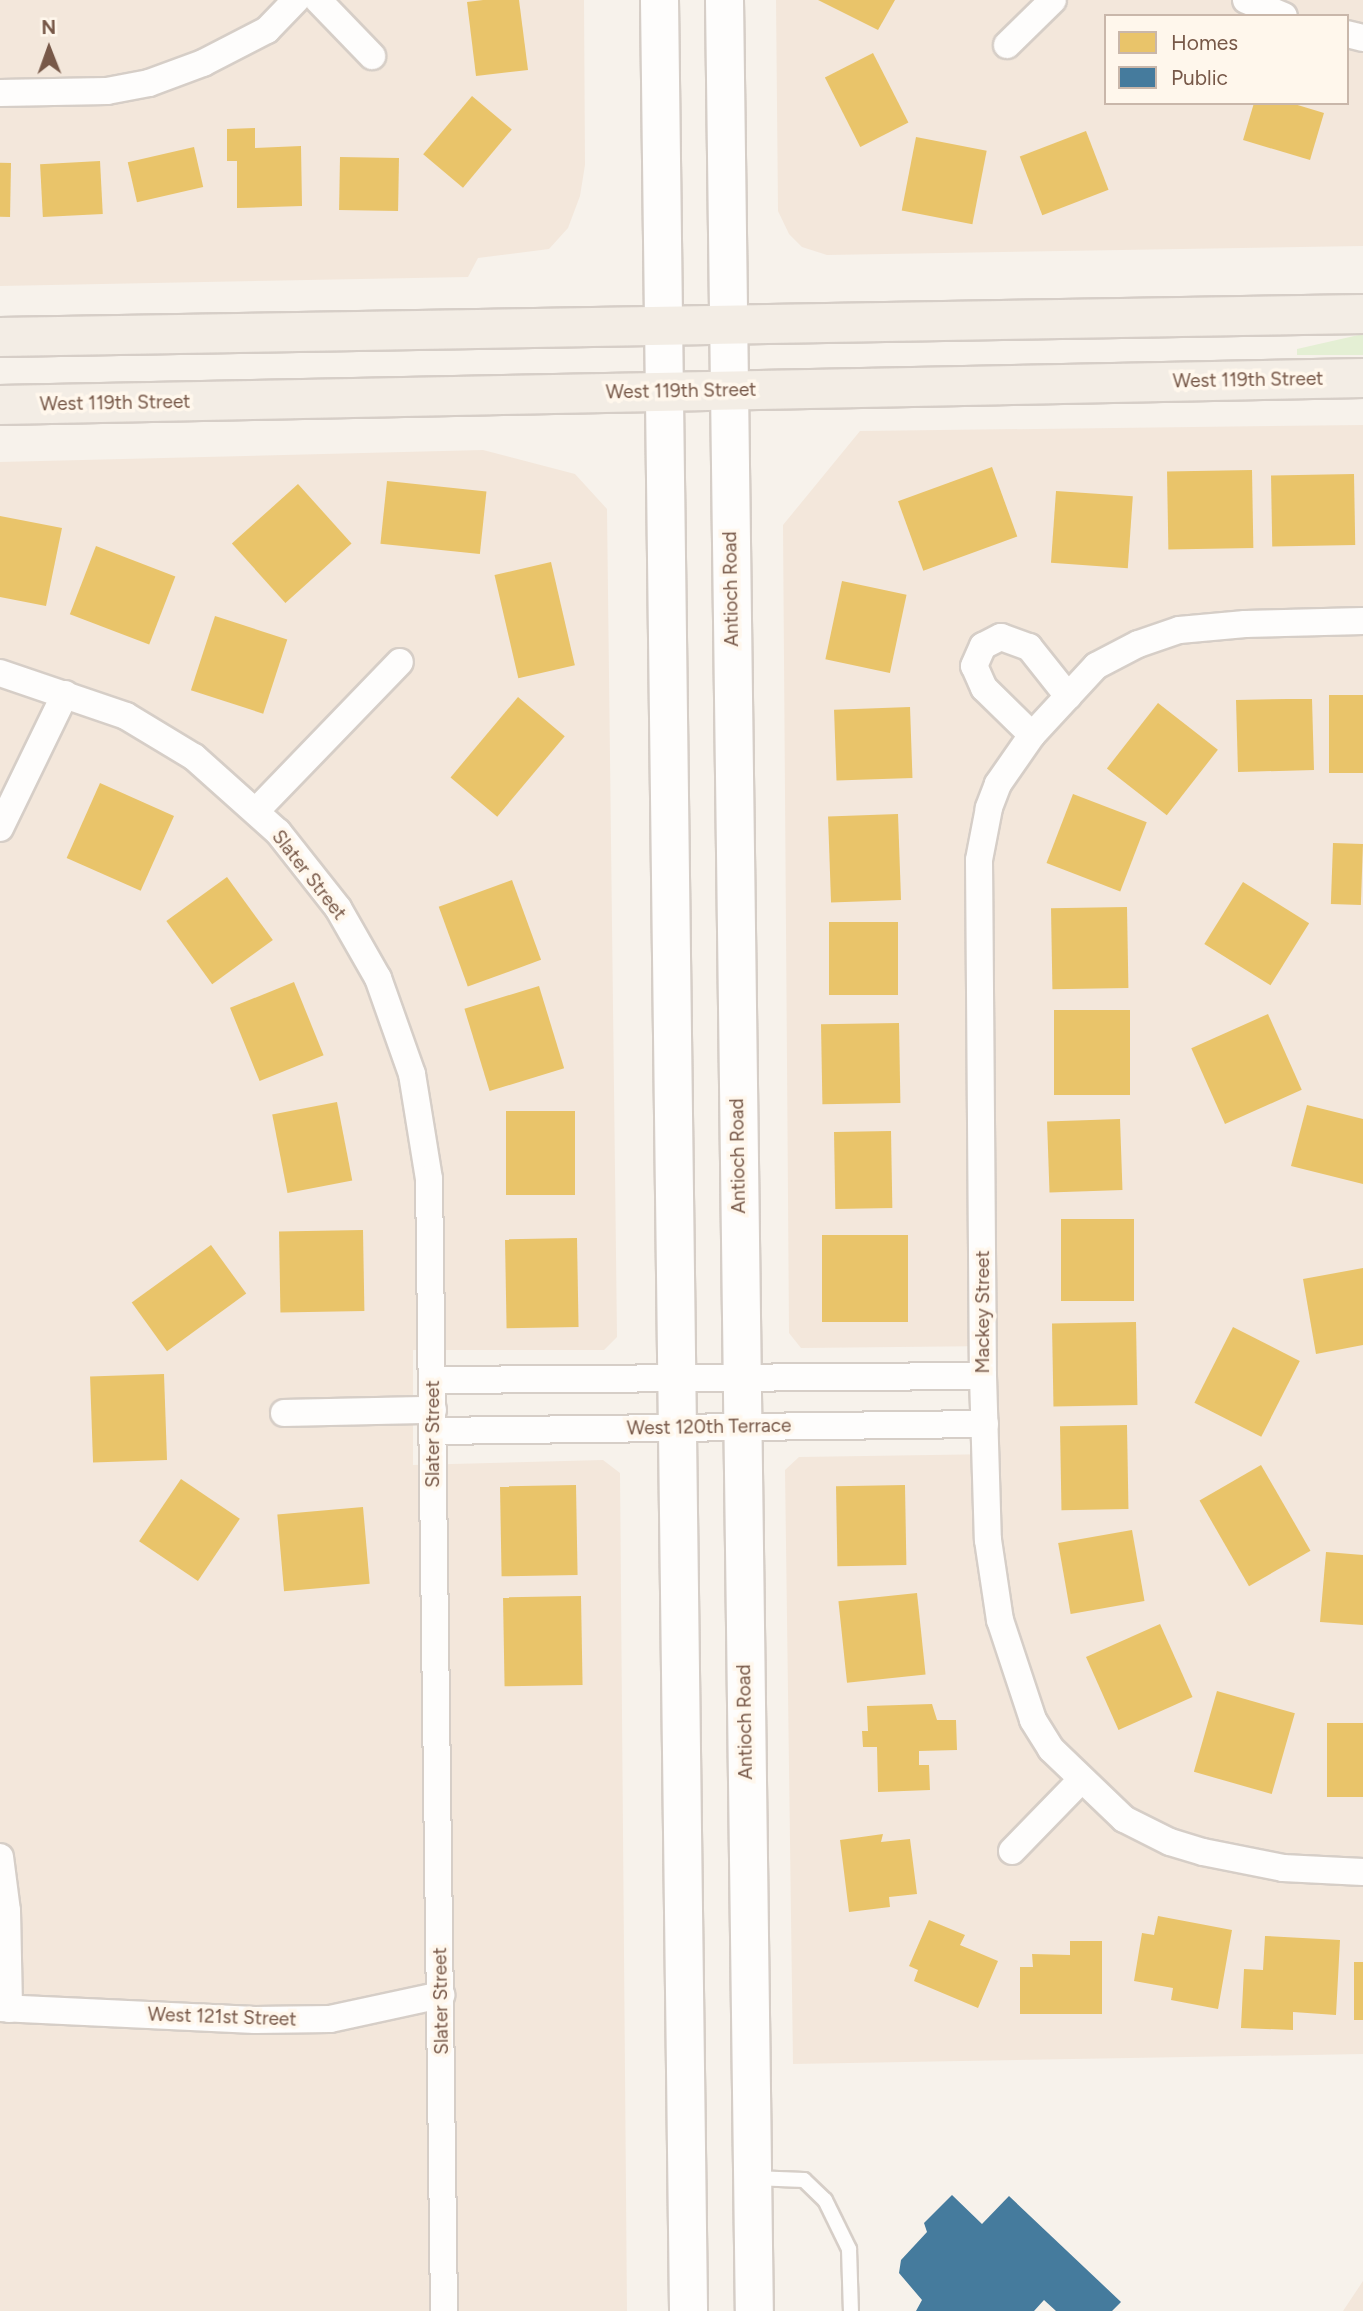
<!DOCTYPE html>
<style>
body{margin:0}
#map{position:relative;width:1363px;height:2311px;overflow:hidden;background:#f7f2eb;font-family:Figtree,sans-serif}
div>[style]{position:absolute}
.residential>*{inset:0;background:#f3e7db}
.green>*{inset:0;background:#e4efd4}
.homes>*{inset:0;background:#e9c46a;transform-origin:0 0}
.public>*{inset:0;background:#457b9d}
.roads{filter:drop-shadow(2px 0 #d6cec7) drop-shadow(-2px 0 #d6cec7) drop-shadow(0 2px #d6cec7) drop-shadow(0 -2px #d6cec7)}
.lane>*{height:14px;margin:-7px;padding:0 7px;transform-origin:7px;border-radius:7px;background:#fefdfc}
.street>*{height:26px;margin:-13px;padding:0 13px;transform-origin:13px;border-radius:13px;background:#fefdfc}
.secondary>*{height:37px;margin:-18.5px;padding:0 18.5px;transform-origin:18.5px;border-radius:18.5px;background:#fefdfc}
.primary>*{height:38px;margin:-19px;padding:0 19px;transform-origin:19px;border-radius:19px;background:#f3ede5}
span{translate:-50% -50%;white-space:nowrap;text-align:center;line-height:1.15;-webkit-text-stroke:7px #fff7ec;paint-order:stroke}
.street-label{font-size:19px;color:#775848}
.legend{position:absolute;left:1104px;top:14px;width:245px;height:91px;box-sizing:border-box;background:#fff7ec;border:2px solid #c9b7aa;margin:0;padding:9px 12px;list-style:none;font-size:21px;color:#775848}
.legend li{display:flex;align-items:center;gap:14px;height:35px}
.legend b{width:35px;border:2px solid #c9b7aa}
.north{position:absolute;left:14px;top:14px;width:70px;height:70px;-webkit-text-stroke:5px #fff7ec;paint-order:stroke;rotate:359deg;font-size:19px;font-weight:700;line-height:28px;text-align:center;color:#775848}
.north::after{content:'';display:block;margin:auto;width:24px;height:32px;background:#775848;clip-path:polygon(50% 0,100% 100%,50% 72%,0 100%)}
</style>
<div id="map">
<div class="residential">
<i style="clip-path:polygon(0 0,584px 0,585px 165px,580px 196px,568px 228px,549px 249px,478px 258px,468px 277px,0 286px)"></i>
<i style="clip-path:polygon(evenodd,776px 0,1363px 0,1363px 246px,827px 255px,802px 247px,789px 234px,778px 211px,776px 0,1106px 16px,1347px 16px,1347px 103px,1106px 103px,1106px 16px)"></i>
<i style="clip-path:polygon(1363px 425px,1363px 2054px,793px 2064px,785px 1470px,799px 1457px,997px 1454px,995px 1346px,801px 1348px,789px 1333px,783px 525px,860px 431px)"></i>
<i style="clip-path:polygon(483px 450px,575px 474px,607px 509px,617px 1337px,604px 1350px,413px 1350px,413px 1465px,603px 1460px,620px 1473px,627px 2311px,0 2311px,0 462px)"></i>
<i style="clip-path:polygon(1363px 2281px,1363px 2311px,1343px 2311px)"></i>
</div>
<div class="green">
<i style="clip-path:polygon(1363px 334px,1363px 355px,1297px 355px,1297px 349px)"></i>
</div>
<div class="homes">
<i style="clip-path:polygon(483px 0,519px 0,528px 70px,476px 76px,467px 2px)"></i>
<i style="clip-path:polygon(818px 0,895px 0,878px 30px)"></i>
<i style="left:873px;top:53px;width:78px;height:54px;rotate:63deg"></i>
<i style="left:472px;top:96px;width:52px;height:76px;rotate:40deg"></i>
<i style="clip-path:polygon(1254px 103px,1291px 103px,1324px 113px,1310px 160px,1243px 140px)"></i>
<i style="clip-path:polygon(255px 128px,255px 148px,301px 146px,302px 206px,237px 208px,237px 161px,227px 161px,227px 129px)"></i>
<i style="left:1086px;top:131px;width:63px;height:71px;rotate:69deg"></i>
<i style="left:916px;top:137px;width:72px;height:75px;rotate:11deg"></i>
<i style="left:194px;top:147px;width:41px;height:68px;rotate:77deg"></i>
<i style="left:340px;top:157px;width:59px;height:53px;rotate:1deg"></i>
<i style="left:100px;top:161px;width:53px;height:60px;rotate:87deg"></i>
<i style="left:11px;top:163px;width:54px;height:11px;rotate:91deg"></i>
<i style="left:992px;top:467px;width:74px;height:100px;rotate:70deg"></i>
<i style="left:1252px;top:470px;width:78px;height:85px;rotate:89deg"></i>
<i style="left:1354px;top:474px;width:71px;height:83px;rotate:89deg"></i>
<i style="left:387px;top:481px;width:100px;height:63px;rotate:6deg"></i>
<i style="left:298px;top:484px;width:80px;height:89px;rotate:48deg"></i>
<i style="left:1056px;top:491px;width:77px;height:72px;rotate:4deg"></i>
<i style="clip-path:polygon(0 516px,62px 528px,46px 606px,0 597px)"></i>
<i style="left:96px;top:546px;width:85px;height:73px;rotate:21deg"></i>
<i style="left:551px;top:562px;width:106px;height:58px;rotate:77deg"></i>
<i style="left:842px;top:581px;width:66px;height:80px;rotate:12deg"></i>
<i style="left:215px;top:616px;width:76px;height:78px;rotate:18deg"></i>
<i style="left:1363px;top:695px;width:78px;height:34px;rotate:90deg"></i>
<i style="left:518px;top:697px;width:61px;height:105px;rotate:40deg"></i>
<i style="clip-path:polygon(1287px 699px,1312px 699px,1314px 770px,1238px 772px,1236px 700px)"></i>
<i style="left:1158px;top:703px;width:76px;height:83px;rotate:38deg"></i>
<i style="left:910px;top:707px;width:71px;height:76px;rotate:88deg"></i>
<i style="left:100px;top:783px;width:81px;height:82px;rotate:24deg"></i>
<i style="left:1073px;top:794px;width:79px;height:74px;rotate:21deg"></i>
<i style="left:898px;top:814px;width:86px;height:70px;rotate:88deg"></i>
<i style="left:1333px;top:843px;width:30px;height:61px;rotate:2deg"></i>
<i style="left:227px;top:877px;width:78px;height:75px;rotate:54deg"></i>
<i style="left:512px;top:880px;width:85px;height:78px;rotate:70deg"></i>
<i style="left:1243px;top:882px;width:78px;height:73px;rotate:32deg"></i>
<i style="left:1127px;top:907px;width:81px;height:76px;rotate:89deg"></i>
<i style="left:898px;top:922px;width:73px;height:69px;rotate:90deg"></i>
<i style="left:294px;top:982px;width:79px;height:69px;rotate:68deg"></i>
<i style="left:539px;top:986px;width:86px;height:78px;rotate:73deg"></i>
<i style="left:1054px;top:1010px;width:76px;height:85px"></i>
<i style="left:1268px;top:1014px;width:83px;height:84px;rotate:66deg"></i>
<i style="left:899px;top:1023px;width:80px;height:78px;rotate:89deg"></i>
<i style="left:337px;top:1102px;width:80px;height:66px;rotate:79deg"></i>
<i style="clip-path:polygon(1307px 1105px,1363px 1119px,1363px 1184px,1291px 1166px)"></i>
<i style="left:506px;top:1111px;width:69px;height:84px"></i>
<i style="left:1120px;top:1119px;width:71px;height:73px;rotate:88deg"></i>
<i style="left:891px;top:1131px;width:77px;height:57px;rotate:89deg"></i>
<i style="left:1061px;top:1219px;width:73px;height:82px"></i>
<i style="left:363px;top:1230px;width:81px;height:84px;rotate:89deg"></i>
<i style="left:908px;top:1235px;width:87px;height:86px;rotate:90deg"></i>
<i style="left:577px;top:1238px;width:89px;height:72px;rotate:89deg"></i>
<i style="left:211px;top:1245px;width:60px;height:98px;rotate:54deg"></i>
<i style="clip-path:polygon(1363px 1268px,1363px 1345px,1316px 1354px,1303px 1279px)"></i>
<i style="left:1136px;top:1322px;width:83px;height:84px;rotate:89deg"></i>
<i style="left:1233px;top:1327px;width:75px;height:85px;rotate:27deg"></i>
<i style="left:164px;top:1374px;width:86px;height:74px;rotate:88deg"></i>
<i style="left:1127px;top:1425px;width:84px;height:67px;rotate:89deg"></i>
<i style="left:1261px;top:1465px;width:99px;height:71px;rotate:60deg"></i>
<i style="left:181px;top:1479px;width:71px;height:75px;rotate:34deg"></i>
<i style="left:576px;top:1485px;width:90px;height:76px;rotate:89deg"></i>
<i style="left:905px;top:1485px;width:80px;height:69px;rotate:89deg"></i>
<i style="left:363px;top:1507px;width:77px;height:86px;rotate:85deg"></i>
<i style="left:1132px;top:1530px;width:72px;height:75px;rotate:80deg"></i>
<i style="clip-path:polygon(1326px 1552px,1363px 1555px,1363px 1625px,1320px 1622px)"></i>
<i style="left:917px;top:1593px;width:82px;height:79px;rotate:84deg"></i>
<i style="left:581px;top:1596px;width:89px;height:78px;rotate:89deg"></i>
<i style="left:1160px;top:1624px;width:80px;height:81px;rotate:66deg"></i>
<i style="left:1217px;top:1691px;width:81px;height:84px;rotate:16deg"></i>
<i style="clip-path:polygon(932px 1704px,937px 1720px,956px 1720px,957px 1750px,919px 1751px,919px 1765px,929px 1765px,930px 1790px,878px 1792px,877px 1747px,863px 1747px,862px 1731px,868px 1731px,867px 1706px)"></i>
<i style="left:1363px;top:1723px;width:74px;height:36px;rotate:90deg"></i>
<i style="clip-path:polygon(883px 1834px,881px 1842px,910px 1839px,917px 1894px,889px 1897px,890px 1907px,849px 1912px,840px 1840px)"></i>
<i style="clip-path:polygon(1158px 1916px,1232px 1930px,1218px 2009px,1171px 2000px,1173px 1988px,1134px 1981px,1142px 1933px,1154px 1935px)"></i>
<i style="clip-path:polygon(929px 1920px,965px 1935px,960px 1945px,998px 1961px,978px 2008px,914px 1981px,918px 1970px,909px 1966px)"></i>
<i style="clip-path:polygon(1265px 1936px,1340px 1940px,1336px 2015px,1293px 2012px,1293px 2030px,1241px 2028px,1244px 1969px,1263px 1970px)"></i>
<i style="clip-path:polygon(1070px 1941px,1102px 1941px,1102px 2014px,1020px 2014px,1020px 1967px,1033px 1967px,1032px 1954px,1070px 1955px)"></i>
<i style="left:1354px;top:1962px;width:9px;height:58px"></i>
</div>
<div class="public">
<i style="clip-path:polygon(952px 2195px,982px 2224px,1009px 2196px,1121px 2302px,1112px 2311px,1056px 2311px,1044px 2300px,1034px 2311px,916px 2311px,922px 2300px,899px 2273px,901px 2260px,927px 2232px,924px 2223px)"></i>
</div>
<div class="roads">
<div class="lane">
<i style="left:753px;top:2178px;width:51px;rotate:2.2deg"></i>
<i style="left:804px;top:2180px;width:29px;rotate:44deg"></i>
<i style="left:825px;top:2200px;width:55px;rotate:63.9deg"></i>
<i style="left:849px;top:2249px;width:62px;rotate:88.2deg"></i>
</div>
<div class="street">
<i style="left:318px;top:0;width:78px;rotate:46deg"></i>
<i style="left:1246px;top:0;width:41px;rotate:22.8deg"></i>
<i style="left:1347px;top:34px;width:16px;rotate:14deg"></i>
<i style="left:1007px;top:45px;width:64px;rotate:-44.4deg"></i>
<i style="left:0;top:93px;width:107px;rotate:-1.1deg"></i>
<i style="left:107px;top:91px;width:43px;rotate:-10.8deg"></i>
<i style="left:149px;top:83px;width:58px;rotate:-20.3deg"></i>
<i style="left:203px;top:63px;width:72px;rotate:-27.3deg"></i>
<i style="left:267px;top:30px;width:42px;rotate:-46deg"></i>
<i style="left:1363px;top:621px;width:118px;rotate:178.5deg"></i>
<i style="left:1245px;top:624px;width:66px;rotate:174.8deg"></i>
<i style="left:1179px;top:630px;width:43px;rotate:161.1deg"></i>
<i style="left:1138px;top:644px;width:47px;rotate:152.4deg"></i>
<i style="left:1096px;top:666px;width:94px;rotate:132.8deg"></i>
<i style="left:1032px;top:735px;width:60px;rotate:124.8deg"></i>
<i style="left:998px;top:784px;width:26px;rotate:111deg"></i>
<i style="left:989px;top:808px;width:53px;rotate:100.9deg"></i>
<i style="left:979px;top:860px;width:516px;rotate:89.56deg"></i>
<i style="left:983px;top:1376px;width:164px;rotate:88.3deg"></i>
<i style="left:988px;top:1540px;width:81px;rotate:81.5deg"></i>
<i style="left:1000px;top:1620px;width:105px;rotate:71.7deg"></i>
<i style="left:1033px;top:1720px;width:34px;rotate:58deg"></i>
<i style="left:1051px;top:1749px;width:101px;rotate:43.8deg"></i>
<i style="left:1124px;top:1819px;width:51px;rotate:26.6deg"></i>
<i style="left:1170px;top:1842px;width:34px;rotate:17deg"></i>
<i style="left:1203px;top:1852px;width:82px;rotate:11.3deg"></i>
<i style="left:1283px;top:1868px;width:80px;rotate:2.9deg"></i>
<i style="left:0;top:673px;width:133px;rotate:18.8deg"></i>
<i style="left:126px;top:716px;width:79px;rotate:31.1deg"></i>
<i style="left:194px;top:757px;width:113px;rotate:41.8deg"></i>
<i style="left:278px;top:832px;width:97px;rotate:51.7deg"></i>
<i style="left:338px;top:908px;width:81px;rotate:60.3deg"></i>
<i style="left:378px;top:978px;width:102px;rotate:70.5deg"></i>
<i style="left:412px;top:1074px;width:106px;rotate:80.8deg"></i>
<i style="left:429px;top:1179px;width:1132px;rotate:89.24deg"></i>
<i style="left:1032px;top:735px;width:67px;rotate:-135.6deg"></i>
<i style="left:984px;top:688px;width:24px;rotate:-114deg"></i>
<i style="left:974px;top:666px;width:22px;rotate:-66deg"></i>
<i style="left:983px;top:646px;width:20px;rotate:-27deg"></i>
<i style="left:1001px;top:637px;width:30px;rotate:20deg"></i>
<i style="left:1029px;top:647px;width:63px;rotate:51.5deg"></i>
<i style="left:256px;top:811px;width:207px;rotate:-46deg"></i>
<i style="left:0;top:828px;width:149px;rotate:-64.1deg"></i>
<i style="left:433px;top:1380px;width:550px;rotate:-0.42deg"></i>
<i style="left:284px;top:1413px;width:149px;rotate:-1.2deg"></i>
<i style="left:433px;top:1431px;width:552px;rotate:-0.73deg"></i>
<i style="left:1012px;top:1851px;width:99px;rotate:-45.8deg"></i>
<i style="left:0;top:1857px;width:54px;rotate:82.6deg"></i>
<i style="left:7px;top:1911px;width:98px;rotate:88.8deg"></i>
<i style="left:0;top:2008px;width:255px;rotate:2.7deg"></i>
<i style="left:255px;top:2020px;width:75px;rotate:-0.8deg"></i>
<i style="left:330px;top:2019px;width:114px;rotate:-12.2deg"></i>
</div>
<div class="secondary">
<i style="left:659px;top:0;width:2311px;rotate:89.28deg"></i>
<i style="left:724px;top:0;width:2311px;rotate:89.26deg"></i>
</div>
<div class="primary">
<i style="left:0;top:337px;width:1363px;rotate:-0.97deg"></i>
<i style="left:0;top:405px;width:1363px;rotate:-1.13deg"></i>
</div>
</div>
<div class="street-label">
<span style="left:1248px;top:380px;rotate:-1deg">West 119th Street</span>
<span style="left:681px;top:391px;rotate:-1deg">West 119th Street</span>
<span style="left:115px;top:403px;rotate:-1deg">West 119th Street</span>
<span style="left:731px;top:589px;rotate:-91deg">Antioch Road</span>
<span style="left:309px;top:875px;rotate:52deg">Slater Street</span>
<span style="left:738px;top:1156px;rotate:-91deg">Antioch Road</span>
<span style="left:983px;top:1312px;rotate:-90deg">Mackey Street</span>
<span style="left:709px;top:1427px;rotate:-1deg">West 120th Terrace</span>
<span style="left:433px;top:1434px;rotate:-90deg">Slater Street</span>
<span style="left:745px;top:1722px;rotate:-91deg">Antioch Road</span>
<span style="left:441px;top:2001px;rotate:-91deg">Slater Street</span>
<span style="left:222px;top:2017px;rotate:2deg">West 121st Street</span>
</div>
<ul class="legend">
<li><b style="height:19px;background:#e9c46a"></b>Homes</li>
<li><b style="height:19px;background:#457b9d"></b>Public</li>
</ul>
<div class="north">N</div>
</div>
